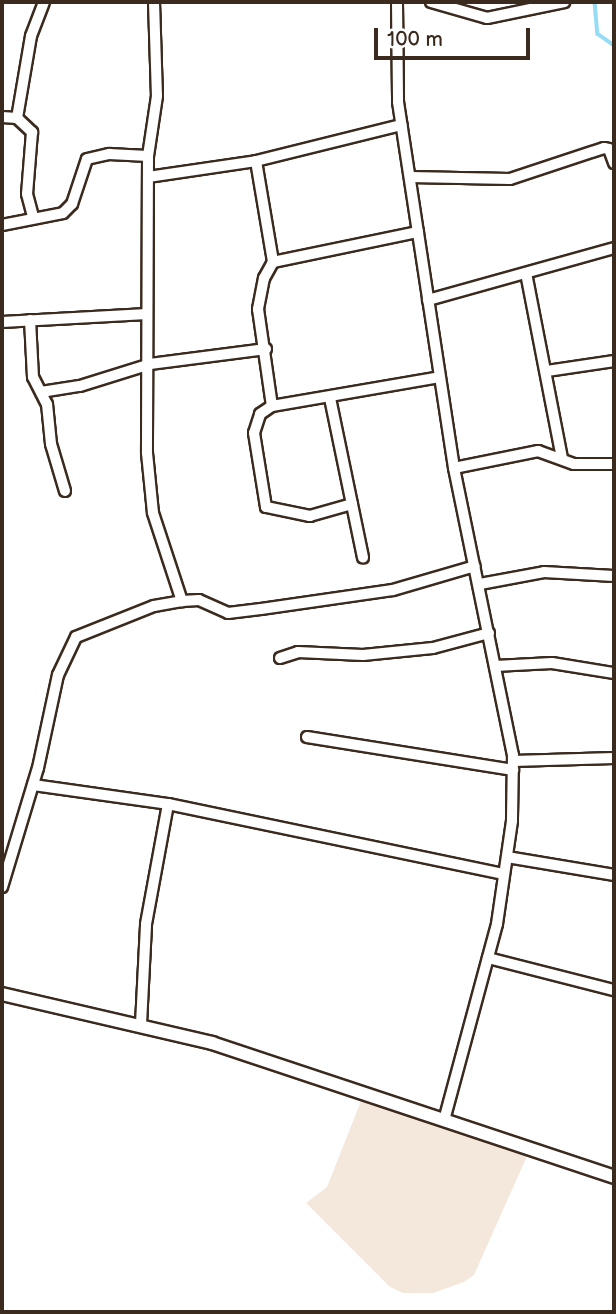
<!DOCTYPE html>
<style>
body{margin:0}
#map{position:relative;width:616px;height:1314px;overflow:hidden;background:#fff;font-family:"Balsamiq Sans",sans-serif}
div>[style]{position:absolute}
.built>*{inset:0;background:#f4e8dc}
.stream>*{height:3.5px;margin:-1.75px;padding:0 1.75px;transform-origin:1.75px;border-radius:1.75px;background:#95dcf7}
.roads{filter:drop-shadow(2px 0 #3b2a1e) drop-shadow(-2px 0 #3b2a1e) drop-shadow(0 2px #3b2a1e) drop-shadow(0 -2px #3b2a1e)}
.minor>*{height:10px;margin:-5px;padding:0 5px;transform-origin:5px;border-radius:5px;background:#fff}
.tertiary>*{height:12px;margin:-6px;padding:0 6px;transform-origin:6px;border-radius:6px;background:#fff}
span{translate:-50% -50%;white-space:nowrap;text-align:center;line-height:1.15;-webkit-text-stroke:5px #fff;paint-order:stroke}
.frame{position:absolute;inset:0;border:4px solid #3b2a1e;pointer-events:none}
.scale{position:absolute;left:374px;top:28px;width:156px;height:32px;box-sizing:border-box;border:4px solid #3b2a1e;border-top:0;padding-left:9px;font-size:21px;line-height:24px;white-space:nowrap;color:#3b2a1e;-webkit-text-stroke:5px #fff;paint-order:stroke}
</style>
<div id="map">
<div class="built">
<i style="clip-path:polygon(361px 1101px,528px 1154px,474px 1275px,464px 1282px,433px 1293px,403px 1293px,390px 1287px,306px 1203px,327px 1187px)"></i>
</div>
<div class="stream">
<i style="left:595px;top:2px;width:32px;rotate:85deg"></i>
<i style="left:598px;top:34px;width:19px;rotate:35deg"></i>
</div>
<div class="roads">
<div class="minor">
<i style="left:154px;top:2px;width:94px;rotate:88.2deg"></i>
<i style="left:157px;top:96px;width:61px;rotate:98.5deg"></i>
<i style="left:148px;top:156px;width:297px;rotate:90.2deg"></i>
<i style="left:147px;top:453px;width:60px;rotate:84.3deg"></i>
<i style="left:153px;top:513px;width:93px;rotate:71.8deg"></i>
<i style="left:397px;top:2px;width:100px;rotate:89.4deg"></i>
<i style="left:398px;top:102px;width:370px;rotate:81.3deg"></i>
<i style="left:454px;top:468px;width:293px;rotate:78.4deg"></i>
<i style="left:513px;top:755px;width:66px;rotate:90.9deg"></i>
<i style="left:512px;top:821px;width:104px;rotate:98.3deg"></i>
<i style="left:497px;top:924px;width:203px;rotate:105.1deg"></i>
<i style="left:431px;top:2px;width:58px;rotate:15.9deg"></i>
<i style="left:487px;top:18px;width:79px;rotate:-11.7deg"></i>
<i style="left:2px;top:117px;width:15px;rotate:4deg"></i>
<i style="left:17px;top:118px;width:21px;rotate:43deg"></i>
<i style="left:32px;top:132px;width:62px;rotate:94.6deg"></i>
<i style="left:27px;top:194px;width:24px;rotate:75deg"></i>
<i style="left:17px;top:118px;width:83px;rotate:-80.3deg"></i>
<i style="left:31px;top:36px;width:36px;rotate:-69deg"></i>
<i style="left:256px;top:161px;width:102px;rotate:80.4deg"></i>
<i style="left:273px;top:262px;width:18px;rotate:119deg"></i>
<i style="left:264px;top:278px;width:32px;rotate:101deg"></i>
<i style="left:258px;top:309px;width:98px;rotate:81.8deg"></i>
<i style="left:148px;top:177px;width:109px;rotate:-8.4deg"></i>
<i style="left:256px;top:161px;width:150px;rotate:-13.9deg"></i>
<i style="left:410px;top:177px;width:100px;rotate:1.1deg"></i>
<i style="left:510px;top:179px;width:99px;rotate:-18.3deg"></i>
<i style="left:604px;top:148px;width:5px;rotate:11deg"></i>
<i style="left:609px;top:149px;width:15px;rotate:70deg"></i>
<i style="left:2px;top:225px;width:62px;rotate:-11.1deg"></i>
<i style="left:63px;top:213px;width:13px;rotate:-45deg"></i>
<i style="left:72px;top:204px;width:47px;rotate:-71.6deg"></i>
<i style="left:87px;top:159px;width:23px;rotate:-13deg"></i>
<i style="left:109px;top:154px;width:39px;rotate:3deg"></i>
<i style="left:273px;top:262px;width:148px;rotate:-11.7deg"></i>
<i style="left:526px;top:273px;width:188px;rotate:79deg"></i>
<i style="left:428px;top:300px;width:193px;rotate:-15.6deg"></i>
<i style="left:30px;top:320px;width:57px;rotate:87deg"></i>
<i style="left:33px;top:377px;width:30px;rotate:63deg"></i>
<i style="left:47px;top:404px;width:40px;rotate:84.3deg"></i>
<i style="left:51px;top:444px;width:49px;rotate:73.4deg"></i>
<i style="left:2px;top:322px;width:145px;rotate:-3.2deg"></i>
<i style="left:547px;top:371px;width:68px;rotate:-8.5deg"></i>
<i style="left:41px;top:392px;width:39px;rotate:-9deg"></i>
<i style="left:80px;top:386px;width:73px;rotate:-17.4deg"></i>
<i style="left:150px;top:364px;width:117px;rotate:-7.4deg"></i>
<i style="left:330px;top:398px;width:163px;rotate:78.3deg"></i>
<i style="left:454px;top:468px;width:86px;rotate:-11.4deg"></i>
<i style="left:538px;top:451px;width:38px;rotate:20deg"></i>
<i style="left:574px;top:464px;width:40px"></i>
<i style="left:352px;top:504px;width:44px;rotate:164.1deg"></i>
<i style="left:310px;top:516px;width:45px;rotate:-168.4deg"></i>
<i style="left:266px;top:507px;width:75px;rotate:-99.2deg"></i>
<i style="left:254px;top:433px;width:20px;rotate:-72deg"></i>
<i style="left:260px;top:414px;width:14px;rotate:-34deg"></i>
<i style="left:272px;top:406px;width:170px;rotate:-9.8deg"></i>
<i style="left:480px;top:584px;width:65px;rotate:-10.6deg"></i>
<i style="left:544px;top:572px;width:70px;rotate:3.3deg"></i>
<i style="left:280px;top:658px;width:19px;rotate:-18deg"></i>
<i style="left:298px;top:652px;width:65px;rotate:2.6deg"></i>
<i style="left:363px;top:655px;width:70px;rotate:-5.7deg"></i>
<i style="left:433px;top:648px;width:58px;rotate:-15deg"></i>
<i style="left:495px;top:666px;width:57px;rotate:-3deg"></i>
<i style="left:552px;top:663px;width:63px;rotate:9.2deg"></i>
<i style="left:307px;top:737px;width:209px;rotate:9.1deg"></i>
<i style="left:513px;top:761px;width:101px;rotate:-1.7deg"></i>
<i style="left:33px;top:785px;width:136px;rotate:8deg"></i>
<i style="left:168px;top:804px;width:342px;rotate:11.8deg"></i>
<i style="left:507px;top:857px;width:109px;rotate:9.5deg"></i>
<i style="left:2px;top:887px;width:124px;rotate:-73.2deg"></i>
<i style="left:38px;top:768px;width:95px;rotate:-77.9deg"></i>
<i style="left:58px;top:675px;width:42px;rotate:-64.7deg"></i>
<i style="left:76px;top:637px;width:84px;rotate:-21.7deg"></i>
<i style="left:154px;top:606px;width:28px;rotate:-10deg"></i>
<i style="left:182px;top:601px;width:17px;rotate:-3deg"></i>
<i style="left:199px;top:600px;width:32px;rotate:24deg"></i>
<i style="left:228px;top:613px;width:33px;rotate:-7deg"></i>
<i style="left:261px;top:609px;width:133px;rotate:-8.2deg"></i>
<i style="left:393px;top:590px;width:85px;rotate:-16.3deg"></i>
<i style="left:488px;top:958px;width:130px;rotate:14.3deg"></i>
<i style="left:141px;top:1024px;width:100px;rotate:-87.1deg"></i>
<i style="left:146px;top:924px;width:122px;rotate:-79.6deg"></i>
</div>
<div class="tertiary">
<i style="left:2px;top:994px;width:216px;rotate:13.1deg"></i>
<i style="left:212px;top:1043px;width:424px;rotate:18.4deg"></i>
</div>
</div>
<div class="frame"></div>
<div class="scale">100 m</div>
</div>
